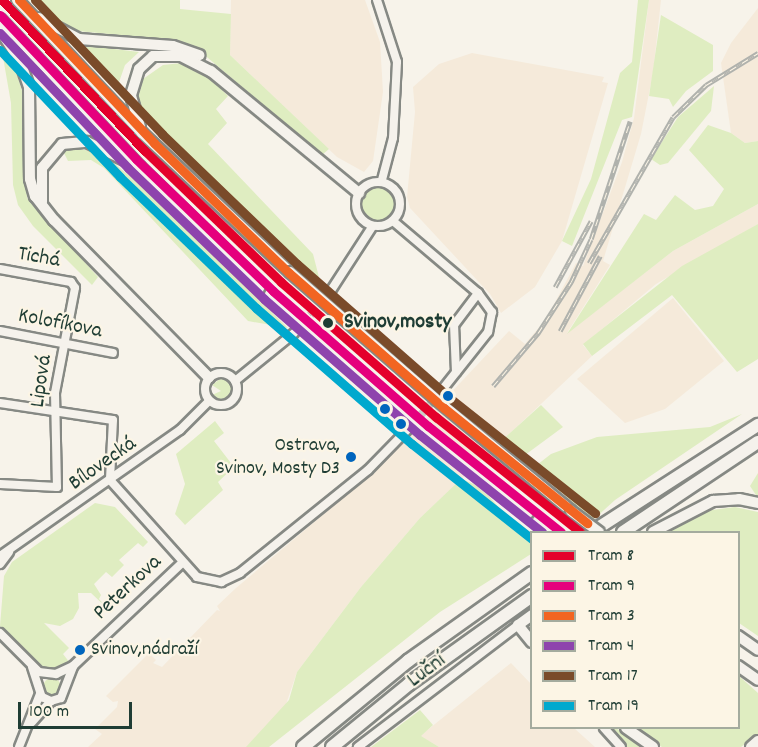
<!DOCTYPE html>
<meta charset="utf-8">
<style>
body{margin:0}
#map{position:relative;width:758px;height:747px;overflow:hidden;background:#f7f3ea;font-family:Dekko,sans-serif}
div>[style]{position:absolute}
.built>*{inset:0;background:#f5eada}
.green>*{inset:0;background:#dfedc1}
.round{border-radius:50%}
.minor-tunnel>*{height:8px;margin-top:-4px;transform-origin:0;background:repeating-linear-gradient(90deg,#cccfc6 0 8px,transparent 0 12px)}
.roads{filter:drop-shadow(2px 0 #868984) drop-shadow(-2px 0 #868984) drop-shadow(0 2px #868984) drop-shadow(0 -2px #868984)}
.minor>*{height:8px;margin:-4px;padding:0 4px;transform-origin:4px;border-radius:4px;background:#f5f2ec}
.minor>.ring{margin:-4px;padding:0;box-sizing:content-box;background:none;border:8px solid #f5f2ec;border-radius:50%}
.major>*{height:10px;margin:-5px;padding:0 5px;transform-origin:5px;border-radius:5px;background:#f5f2ec}
.highway>*{height:12px;margin:-6px;padding:0 6px;transform-origin:6px;border-radius:6px;background:#f5f2ec}
.rail>*{height:4.5px;margin-top:-2.25px;transform-origin:0;background:repeating-linear-gradient(90deg,#fcf5e5 0 7px,#b0b2ad 0 14px);box-sizing:border-box;border-block:2px solid #b0b2ad}
.bridges{filter:drop-shadow(2px 0 #868984) drop-shadow(-2px 0 #868984) drop-shadow(0 2px #868984) drop-shadow(0 -2px #868984)}
.major-bridge>*{height:10px;margin:-5px;padding:0 5px;transform-origin:5px;border-radius:5px;background:#f5f2ec}
.tram-1>*{height:9px;margin:-4.5px;padding:0 4.5px;transform-origin:4.5px;border-radius:4.5px;background:#e4002b}
.tram-2>*{height:9px;margin:-4.5px;padding:0 4.5px;transform-origin:4.5px;border-radius:4.5px;background:#e5007d}
.tram-3>*{height:9px;margin:-4.5px;padding:0 4.5px;transform-origin:4.5px;border-radius:4.5px;background:#f26522}
.tram-4>*{height:9px;margin:-4.5px;padding:0 4.5px;transform-origin:4.5px;border-radius:4.5px;background:#8e44ad}
.tram-5>*{height:9px;margin:-4.5px;padding:0 4.5px;transform-origin:4.5px;border-radius:4.5px;background:#7a4b2a}
.tram-6>*{height:9px;margin:-4.5px;padding:0 4.5px;transform-origin:4.5px;border-radius:4.5px;background:#00a9ce}
.dots>*{width:16px;height:16px;translate:-50% -50%;box-sizing:border-box;border:3px solid #fcf5e5;border-radius:50%}
span{translate:-50% -50%;white-space:nowrap;text-align:center;line-height:1.15;-webkit-text-stroke:4.5px #fcf5e5;paint-order:stroke}
.bus-label{font-size:20px;color:#1f3d34}
.right{translate:-100% -50%;text-align:right}
.left{translate:0 -50%;text-align:left}
.street-label{font-size:22px;color:#1f3d34}
.stop-label{font-size:22px;color:#1f3d34;font-weight:700}
.legend{position:absolute;left:530px;top:531px;width:210px;height:198px;box-sizing:border-box;background:#fcf5e5;border:2px solid #a4ab9e;margin:0;padding:8px 10px;list-style:none;font-size:18px;color:#1f3d34}
.legend li{display:flex;align-items:center;gap:12px;height:30px}
.legend b{width:30px;border:2px solid #a4ab9e}
.scale{position:absolute;left:18px;top:702px;width:114px;height:27px;box-sizing:border-box;border:3px solid #1f3d34;border-top:0;padding-left:8px;font-size:18px;line-height:21px;white-space:nowrap;color:#1f3d34;-webkit-text-stroke:4px #fcf5e5;paint-order:stroke}
</style>
<div id="map">
<div class="built">
<i style="clip-path:polygon(231px 0,365px 0,380px 42px,383px 92px,373px 161px,364px 172px,337px 157px,230px 55px)"></i>
<i style="clip-path:polygon(649px 0,661px 0,653px 73px,641px 134px,603px 261px,610px 265px,567px 333px,673px 251px,758px 204px,758px 224px,656px 284px,583px 345px,592px 356px,420px 518px,361px 587px,297px 672px,284px 710px,247px 747px,88px 747px,102px 734px,95px 729px,117px 707px,118px 701px,113px 702px,106px 696px,149px 653px,156px 660px,153px 663px,162px 667px,217px 610px,220px 611px,217px 606px,236px 588px,356px 487px,413px 433px,509px 331px,525px 344px,546px 319px,576px 263px,583px 266px,622px 162px,634px 118px)"></i>
<i style="clip-path:polygon(758px 8px,758px 141px,745px 143px,731px 133px,721px 63px,731px 43px)"></i>
<i style="clip-path:polygon(472px 53px,604px 77px,602px 82px,608px 83px,562px 241px,535px 287px,501px 313px,490px 294px,410px 208px,407px 197px,415px 112px,413px 87px,439px 64px)"></i>
<i style="clip-path:polygon(673px 298px,724px 361px,665px 409px,625px 423px,577px 379px)"></i>
<i style="clip-path:polygon(511px 663px,531px 684px,532px 728px,574px 728px,595px 747px,439px 747px,420px 736px)"></i>
</div>
<div class="green">
<i style="clip-path:polygon(30px 0,180px 0,180px 9px,231px 14px,230px 55px,329px 149px,322px 155px,195px 47px,173px 40px,77px 31px,39px 10px)"></i>
<i style="clip-path:polygon(638px 0,649px 0,632px 117px,622px 120px,572px 246px,562px 241px,591px 179px,620px 73px,632px 62px)"></i>
<i style="clip-path:polygon(661px 15px,713px 45px,713px 71px,686px 91px,673px 107px,669px 99px,649px 96px)"></i>
<i style="clip-path:polygon(0 40px,14px 65px,23px 94px,27px 198px,98px 277px,92px 285px,33px 226px,18px 205px,13px 185px,11px 103px)"></i>
<i style="clip-path:polygon(78px 46px,106px 48px,139px 52px,125px 65px,118px 85px)"></i>
<i style="clip-path:polygon(182px 63px,199px 67px,228px 96px,216px 109px,227px 123px,208px 144px,313px 254px,321px 285px,298px 264px,294px 267px,225px 203px,144px 119px,138px 99px,143px 79px,163px 65px)"></i>
<i style="clip-path:polygon(714px 86px,711px 111px,668px 163px,660px 165px,651px 159px,678px 117px)"></i>
<i style="clip-path:polygon(708px 125px,731px 133px,745px 143px,758px 141px,758px 204px,673px 251px,567px 334px,644px 214px,656px 220px,675px 195px,695px 210px,713px 206px,724px 189px,689px 150px)"></i>
<i style="clip-path:polygon(69px 147px,101px 153px,144px 187px,288px 328px,248px 321px,104px 168px,91px 160px,68px 161px,63px 151px)"></i>
<i class="round" style="left:361px;top:187px;width:34px;height:34px"></i>
<i style="clip-path:polygon(758px 224px,758px 359px,737px 372px,672px 295px,592px 356px,583px 344px,682px 266px)"></i>
<i style="clip-path:polygon(220px 379px,226px 380px,232px 388px,231px 395px,223px 401px,212px 395px,221px 391px,212px 385px)"></i>
<i style="clip-path:polygon(541px 405px,563px 427px,521px 458px,501px 441px)"></i>
<i style="clip-path:polygon(742px 414px,615px 500px,593px 520px,533px 468px,551px 454px,597px 437px,710px 427px)"></i>
<i style="clip-path:polygon(215px 421px,224px 433px,214px 441px,234px 467px,218px 482px,223px 490px,185px 525px,175px 514px,185px 484px,176px 454px)"></i>
<i style="clip-path:polygon(758px 473px,758px 498px,750px 486px)"></i>
<i style="clip-path:polygon(461px 479px,474px 484px,489px 496px,512px 523px,531px 538px,531px 554px,440px 612px,269px 747px,246px 747px,289px 700px,297px 672px,361px 587px,420px 518px)"></i>
<i style="clip-path:polygon(95px 503px,115px 507px,148px 542px,143px 547px,138px 543px,119px 560px,124px 565px,112px 577px,106px 572px,94px 584px,101px 595px,99px 599px,110px 611px,91px 593px,78px 593px,79px 608px,73px 619px,60px 626px,44px 623px,69px 648px,63px 654px,70px 663px,48px 670px,35px 663px,0 626px,4px 576px,12px 562px)"></i>
<i style="clip-path:polygon(735px 507px,758px 512px,758px 636px,739px 623px,738px 532px,664px 532px,705px 511px)"></i>
<i style="clip-path:polygon(739px 676px,758px 693px,758px 734px,741px 747px,662px 747px,633px 728px,738px 728px)"></i>
<i class="round" style="left:43px;top:678px;width:18px;height:18px"></i>
<i style="clip-path:polygon(420px 710px,433px 725px,421px 736px,439px 747px,371px 747px)"></i>
<i style="clip-path:polygon(614px 728px,616px 728px,643px 747px,627px 747px,614px 734px)"></i>
</div>
<div class="minor-tunnel">
<i style="left:294px;top:333px;width:47px;rotate:-47.6deg"></i>
<i style="left:412px;top:425px;width:41px;rotate:-48.9deg"></i>
</div>
<div class="roads">
<div class="minor">
<i style="left:377px;top:0;width:65px;rotate:72.1deg"></i>
<i style="left:397px;top:62px;width:76px;rotate:93deg"></i>
<i style="left:393px;top:138px;width:43px;rotate:104.7deg"></i>
<i class="ring" style="left:356px;top:182px;width:36px;height:36px"></i>
<i style="left:393px;top:221px;width:111px;rotate:40.3deg"></i>
<i style="left:478px;top:293px;width:24px;rotate:54deg"></i>
<i style="left:492px;top:312px;width:20px;rotate:101deg"></i>
<i style="left:488px;top:332px;width:75px;rotate:128.5deg"></i>
<i style="left:0;top:269px;width:72px;rotate:10.4deg"></i>
<i style="left:71px;top:282px;width:7px;rotate:56deg"></i>
<i style="left:75px;top:288px;width:107px;rotate:100.8deg"></i>
<i style="left:55px;top:393px;width:94px;rotate:88.8deg"></i>
<i style="left:57px;top:487px;width:57px;rotate:-177deg"></i>
<i style="left:330px;top:292px;width:77px;rotate:-57.1deg"></i>
<i style="left:0;top:331px;width:115px;rotate:11deg"></i>
<i style="left:456px;top:372px;width:47px;rotate:-92.4deg"></i>
<i style="left:454px;top:325px;width:40px;rotate:-53deg"></i>
<i class="ring" style="left:205px;top:373px;width:24px;height:24px"></i>
<i style="left:235px;top:381px;width:76px;rotate:-39.1deg"></i>
<i style="left:0;top:403px;width:114px;rotate:8.6deg"></i>
<i style="left:113px;top:420px;width:60px;rotate:92.9deg"></i>
<i style="left:110px;top:480px;width:130px;rotate:48.1deg"></i>
<i style="left:197px;top:577px;width:25px;rotate:12deg"></i>
<i style="left:221px;top:582px;width:21px;rotate:-25deg"></i>
<i style="left:240px;top:573px;width:164px;rotate:-38.8deg"></i>
<i style="left:368px;top:470px;width:56px;rotate:-45.7deg"></i>
<i style="left:0;top:556px;width:220px;rotate:-35deg"></i>
<i style="left:180px;top:430px;width:41px;rotate:-45deg"></i>
<i style="left:0;top:564px;width:15px;rotate:-53deg"></i>
<i style="left:0;top:633px;width:55px;rotate:45deg"></i>
<i style="left:39px;top:672px;width:17px;rotate:7deg"></i>
<i style="left:56px;top:674px;width:19px;rotate:-25deg"></i>
<i style="left:32px;top:667px;width:32px;rotate:72deg"></i>
<i style="left:42px;top:697px;width:10px;rotate:24deg"></i>
<i style="left:51px;top:701px;width:10px;rotate:-17deg"></i>
<i style="left:61px;top:698px;width:34px;rotate:-69deg"></i>
<i style="left:73px;top:666px;width:151px;rotate:-43.4deg"></i>
<i style="left:32px;top:722px;width:28px;rotate:-48deg"></i>
<i style="left:604px;top:728px;width:25px;rotate:48deg"></i>
<i style="left:19px;top:747px;width:57px;rotate:-68.4deg"></i>
<i style="left:358px;top:747px;width:201px;rotate:-37.3deg"></i>
</div>
<div class="major">
<i style="left:17px;top:0;width:183px;rotate:46.8deg"></i>
<i style="left:142px;top:133px;width:203px;rotate:43.2deg"></i>
<i style="left:39px;top:18px;width:45px;rotate:27.7deg"></i>
<i style="left:79px;top:39px;width:94px;rotate:4.3deg"></i>
<i style="left:173px;top:46px;width:28px;rotate:19deg"></i>
<i style="left:0;top:19px;width:204px;rotate:46.6deg"></i>
<i style="left:140px;top:167px;width:182px;rotate:44.3deg"></i>
<i style="left:0;top:30px;width:37px;rotate:57deg"></i>
<i style="left:20px;top:61px;width:28px;rotate:71deg"></i>
<i style="left:29px;top:87px;width:92px;rotate:89.4deg"></i>
<i style="left:30px;top:179px;width:18px;rotate:74deg"></i>
<i style="left:35px;top:196px;width:31px;rotate:52deg"></i>
<i style="left:54px;top:220px;width:221px;rotate:45.5deg"></i>
<i style="left:140px;top:127px;width:33px;rotate:-106deg"></i>
<i style="left:131px;top:95px;width:27px;rotate:-73deg"></i>
<i style="left:139px;top:69px;width:19px;rotate:-43deg"></i>
<i style="left:153px;top:56px;width:28px"></i>
<i style="left:181px;top:56px;width:34px;rotate:27deg"></i>
<i style="left:211px;top:71px;width:192px;rotate:39.5deg"></i>
<i style="left:42px;top:202px;width:34px;rotate:-90deg"></i>
<i style="left:42px;top:168px;width:31px;rotate:-50deg"></i>
<i style="left:62px;top:144px;width:25px;rotate:-5deg"></i>
<i style="left:87px;top:142px;width:49px;rotate:25.5deg"></i>
<i style="left:437px;top:400px;width:174px;rotate:39.6deg"></i>
<i style="left:528px;top:513px;width:32px;rotate:36deg"></i>
<i style="left:653px;top:532px;width:68px;rotate:-27.3deg"></i>
<i style="left:713px;top:501px;width:26px;rotate:-4deg"></i>
<i style="left:739px;top:499px;width:19px;rotate:12deg"></i>
<i style="left:532px;top:615px;width:17px;rotate:144deg"></i>
<i style="left:518px;top:625px;width:22px;rotate:51deg"></i>
<i style="left:738px;top:636px;width:24px;rotate:35deg"></i>
<i style="left:738px;top:666px;width:24px;rotate:35deg"></i>
<i style="left:626px;top:728px;width:33px;rotate:35deg"></i>
<i style="left:751px;top:747px;width:9px;rotate:-41deg"></i>
</div>
<div class="highway">
<i style="left:601px;top:526px;width:187px;rotate:-32.8deg"></i>
<i style="left:623px;top:532px;width:162px;rotate:-33.7deg"></i>
<i style="left:303px;top:747px;width:136px;rotate:-39.3deg"></i>
<i style="left:408px;top:661px;width:152px;rotate:-35.4deg"></i>
<i style="left:332px;top:747px;width:99px;rotate:-39.3deg"></i>
<i style="left:409px;top:684px;width:151px;rotate:-35.6deg"></i>
</div>
</div>
<div class="rail">
<i style="left:589px;top:263px;width:168px;rotate:-60.1deg"></i>
<i style="left:673px;top:117px;width:46px;rotate:-44.1deg"></i>
<i style="left:706px;top:85px;width:61px;rotate:-31.6deg"></i>
<i style="left:555px;top:287px;width:75px;rotate:-61.4deg"></i>
<i style="left:560px;top:331px;width:85px;rotate:-61.9deg"></i>
<i style="left:493px;top:386px;width:70px;rotate:-49.7deg"></i>
<i style="left:538px;top:333px;width:61px;rotate:-57.1deg"></i>
<i style="left:571px;top:282px;width:47px;rotate:-65.1deg"></i>
<i style="left:591px;top:239px;width:124px;rotate:-71.7deg"></i>
</div>
<div class="bridges">
<div class="major-bridge">
<i style="left:290px;top:272px;width:195px;rotate:41deg"></i>
<i style="left:270px;top:294px;width:161px;rotate:42deg"></i>
<i style="left:390px;top:402px;width:177px;rotate:38.8deg"></i>
<i style="left:571px;top:511px;width:35px;rotate:37deg"></i>
</div>
</div>
<div class="tram-1">
<i style="left:2px;top:0;width:208px;rotate:46.6deg"></i>
<i style="left:145px;top:151px;width:189px;rotate:43.9deg"></i>
<i style="left:281px;top:282px;width:206px;rotate:41.1deg"></i>
<i style="left:436px;top:417px;width:184px;rotate:38.6deg"></i>
</div>
<div class="tram-2">
<i style="left:0;top:15px;width:198px;rotate:46.6deg"></i>
<i style="left:136px;top:159px;width:190px;rotate:43.9deg"></i>
<i style="left:273px;top:291px;width:206px;rotate:41.1deg"></i>
<i style="left:428px;top:426px;width:170px;rotate:38.6deg"></i>
</div>
<div class="tram-3">
<i style="left:19px;top:0;width:197px;rotate:46.6deg"></i>
<i style="left:154px;top:143px;width:187px;rotate:43.9deg"></i>
<i style="left:289px;top:273px;width:206px;rotate:41.1deg"></i>
<i style="left:444px;top:408px;width:184px;rotate:38.8deg"></i>
</div>
<div class="tram-4">
<i style="left:0;top:33px;width:186px;rotate:46.5deg"></i>
<i style="left:128px;top:168px;width:189px;rotate:43.9deg"></i>
<i style="left:264px;top:299px;width:207px;rotate:41.1deg"></i>
<i style="left:420px;top:435px;width:156px;rotate:38.5deg"></i>
</div>
<div class="tram-5">
<i style="left:35px;top:0;width:185px;rotate:46.5deg"></i>
<i style="left:162px;top:134px;width:187px;rotate:43.9deg"></i>
<i style="left:297px;top:264px;width:205px;rotate:41.2deg"></i>
<i style="left:451px;top:399px;width:184px;rotate:38.4deg"></i>
</div>
<div class="tram-6">
<i style="left:0;top:50px;width:175px;rotate:46.6deg"></i>
<i style="left:120px;top:177px;width:189px;rotate:43.9deg"></i>
<i style="left:256px;top:308px;width:207px;rotate:41.1deg"></i>
<i style="left:412px;top:444px;width:153px;rotate:38.4deg"></i>
</div>
<div class="dots">
<i style="left:328px;top:323px;background:#1f3d34"></i>
<i style="left:448px;top:396px;background:#0065bd"></i>
<i style="left:385px;top:409px;background:#0065bd"></i>
<i style="left:401px;top:424px;background:#0065bd"></i>
<i style="left:351px;top:457px;background:#0065bd"></i>
<i style="left:80px;top:650px;background:#0065bd"></i>
</div>
<div class="bus-label">
<span class="right" style="left:340px;top:458px">Ostrava,<br>Svinov, Mosty D3</span>
<span class="left" style="left:91px;top:650px">Svinov,nádraží</span>
</div>
<div class="street-label">
<span style="left:39px;top:258px;rotate:10deg">Tichá</span>
<span style="left:60px;top:324px;rotate:11deg">Kolofíkova</span>
<span style="left:42px;top:381px;rotate:-82deg">Lipová</span>
<span style="left:103px;top:464px;rotate:-35deg">Bílovecká</span>
<span style="left:128px;top:588px;rotate:-43deg">Peterkova</span>
<span style="left:427px;top:671px;rotate:-37deg">Luční</span>
</div>
<div class="stop-label">
<span class="left" style="left:344px;top:323px">Svinov,mosty</span>
</div>
<ul class="legend">
<li><b style="height:8px;background:#e4002b"></b>Tram 8</li>
<li><b style="height:8px;background:#e5007d"></b>Tram 9</li>
<li><b style="height:8px;background:#f26522"></b>Tram 3</li>
<li><b style="height:8px;background:#8e44ad"></b>Tram 4</li>
<li><b style="height:8px;background:#7a4b2a"></b>Tram 17</li>
<li><b style="height:8px;background:#00a9ce"></b>Tram 19</li>
</ul>
<div class="scale">100 m</div>
</div>
